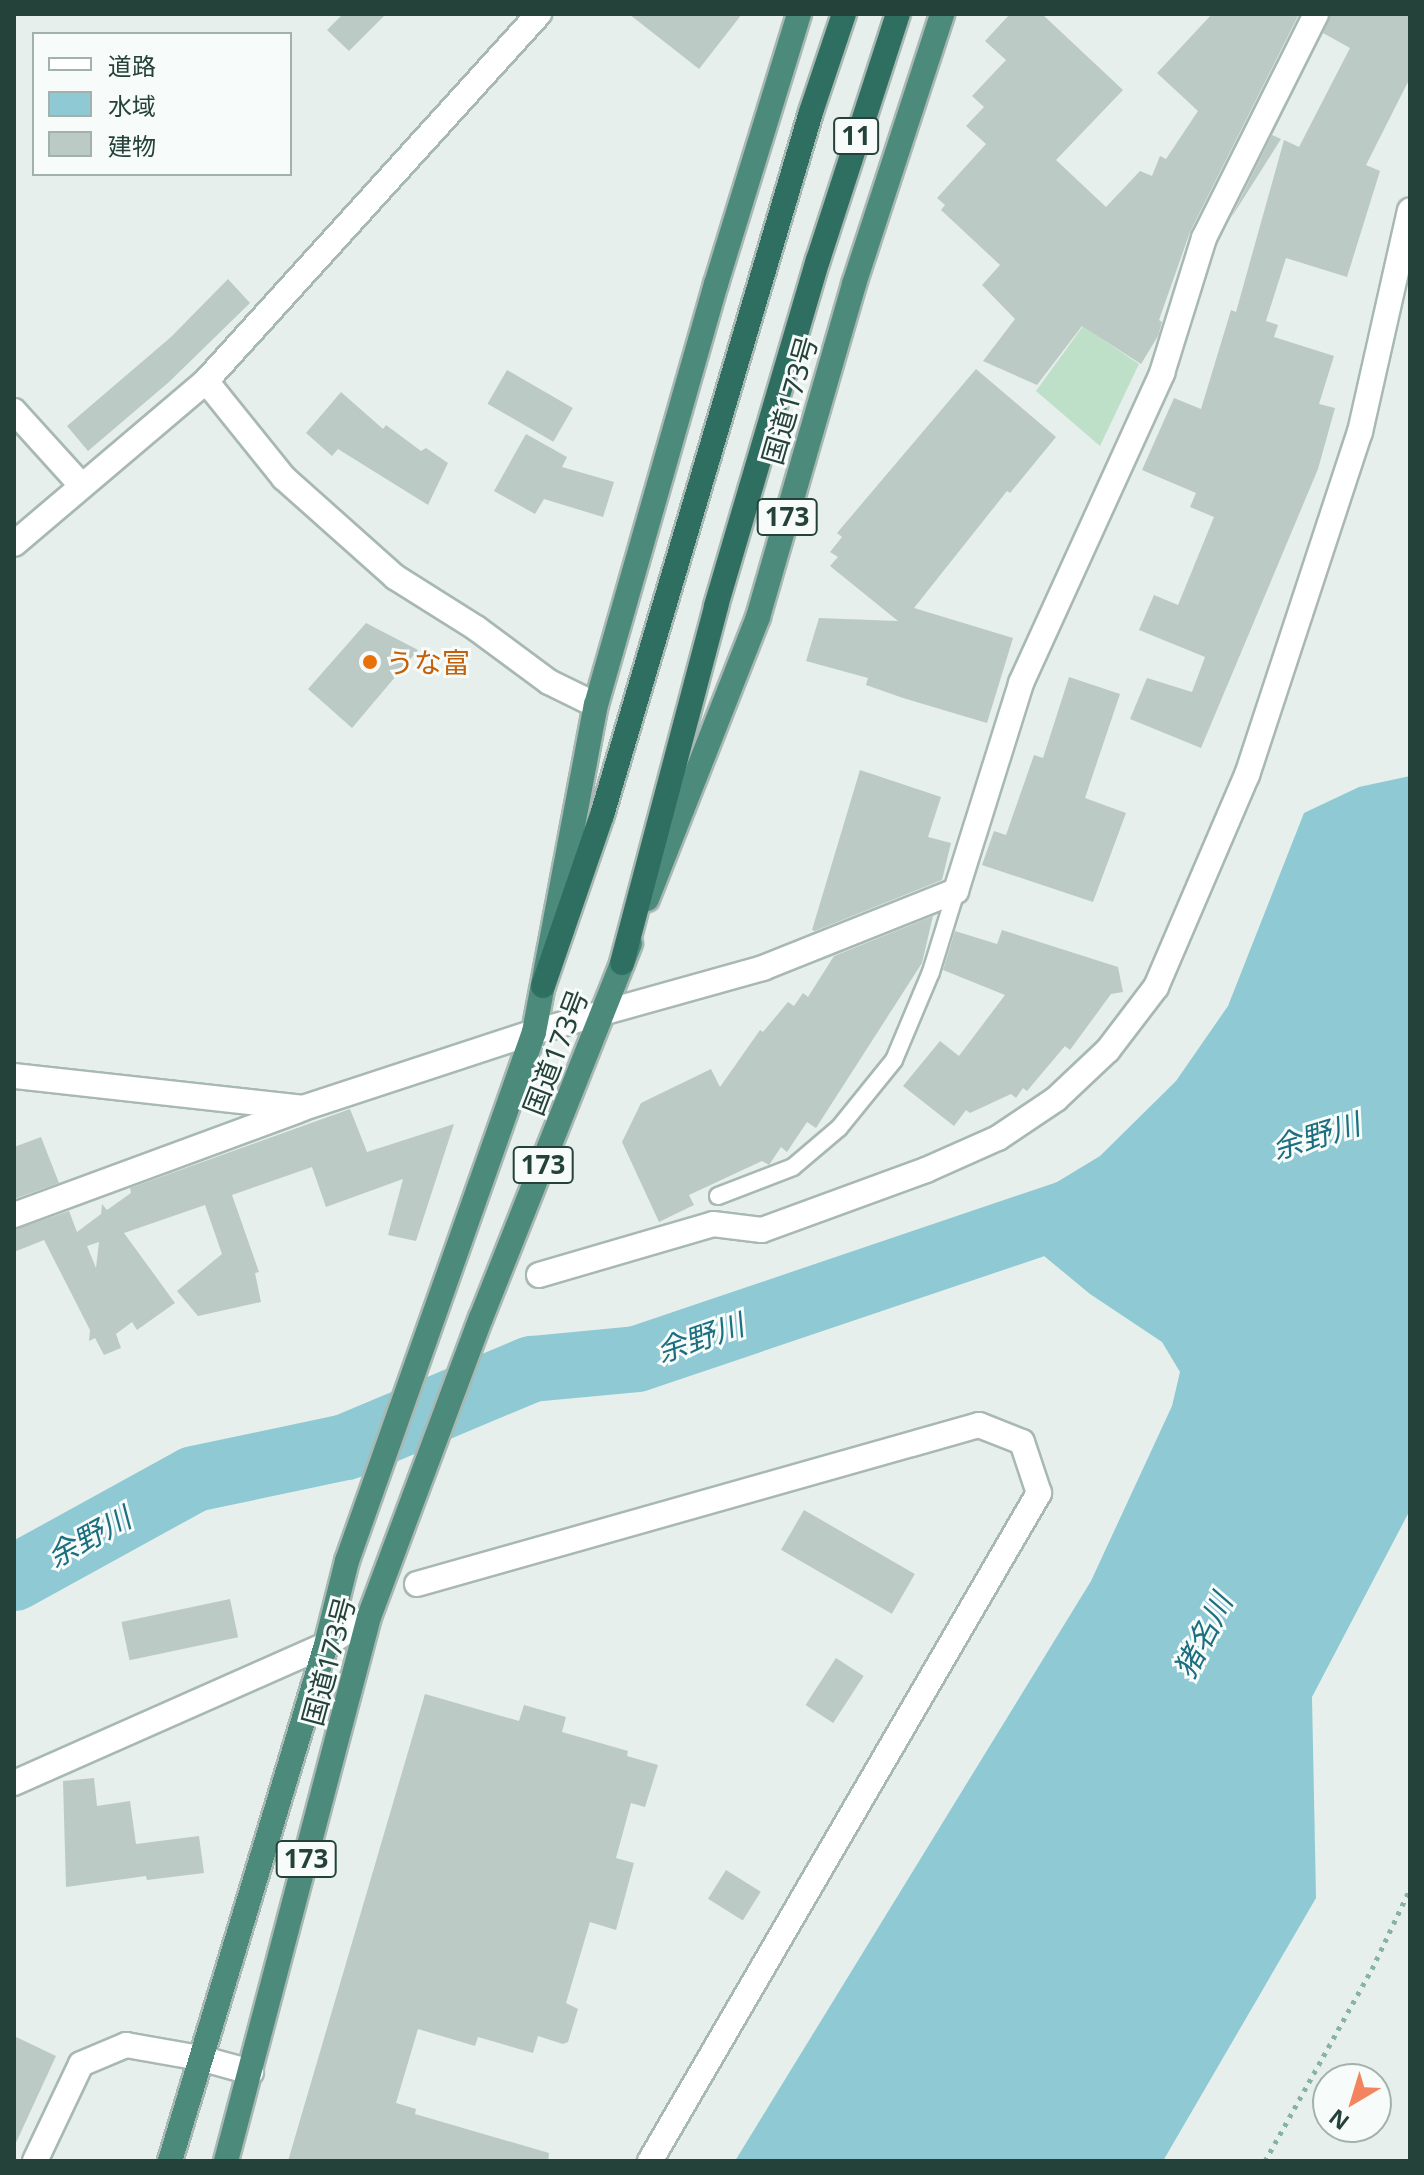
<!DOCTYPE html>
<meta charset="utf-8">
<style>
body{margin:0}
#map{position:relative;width:1424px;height:2175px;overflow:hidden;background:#e6efeb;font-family:"Noto Sans","Noto Sans JP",sans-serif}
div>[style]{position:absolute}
.green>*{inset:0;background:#bfe0c8}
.water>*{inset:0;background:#8ec9d4}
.river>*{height:66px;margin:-33px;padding:0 33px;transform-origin:33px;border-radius:33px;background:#8ec9d4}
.building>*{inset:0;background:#bbcac4;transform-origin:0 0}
.path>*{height:5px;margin-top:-2.5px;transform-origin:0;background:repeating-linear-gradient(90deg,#86b3a5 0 4px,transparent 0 10px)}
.roads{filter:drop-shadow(2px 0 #a8b8b2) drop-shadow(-2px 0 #a8b8b2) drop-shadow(0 2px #a8b8b2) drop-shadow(0 -2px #a8b8b2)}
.service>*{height:16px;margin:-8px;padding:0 8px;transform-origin:8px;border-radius:8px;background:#fff}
.pedestrian>*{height:24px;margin:-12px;padding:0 12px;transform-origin:12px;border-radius:12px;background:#fff}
.minor>*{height:24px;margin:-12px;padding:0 12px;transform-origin:12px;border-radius:12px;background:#fff}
.trunk>*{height:24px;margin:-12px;padding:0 12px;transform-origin:12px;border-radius:12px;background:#4c8a7c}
.motorway>*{height:24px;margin:-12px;padding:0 12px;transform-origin:12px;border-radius:12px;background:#2f6f62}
.dots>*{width:22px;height:22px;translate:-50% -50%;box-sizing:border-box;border:4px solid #f7fbf9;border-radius:50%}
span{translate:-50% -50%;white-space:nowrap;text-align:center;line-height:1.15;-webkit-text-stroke:6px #f7fbf9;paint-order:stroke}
.shield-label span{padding:2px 6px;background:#f7fbf9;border:2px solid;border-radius:6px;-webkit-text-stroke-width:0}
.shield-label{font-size:26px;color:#24423a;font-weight:700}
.street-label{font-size:28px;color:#24423a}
.food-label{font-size:28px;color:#c56008}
.left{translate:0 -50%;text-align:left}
.water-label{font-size:30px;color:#1c6f80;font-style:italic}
.frame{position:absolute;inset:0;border:16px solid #24423a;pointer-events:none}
.legend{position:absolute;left:32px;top:32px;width:260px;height:144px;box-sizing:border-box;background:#f7fbf9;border:2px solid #a3b1ad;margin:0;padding:10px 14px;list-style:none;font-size:24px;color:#24423a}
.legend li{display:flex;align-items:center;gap:16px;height:40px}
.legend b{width:40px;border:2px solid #a3b1ad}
.north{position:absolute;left:1312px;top:2063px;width:80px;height:80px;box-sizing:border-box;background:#f7fbf9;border:2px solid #a3b1ad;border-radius:50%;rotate:218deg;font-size:22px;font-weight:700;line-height:32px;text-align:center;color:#24423a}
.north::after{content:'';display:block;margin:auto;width:28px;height:36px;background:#f4845f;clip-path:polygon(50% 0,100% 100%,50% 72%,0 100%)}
</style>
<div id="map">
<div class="green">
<i style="clip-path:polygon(1083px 326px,1139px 364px,1100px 446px,1036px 391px)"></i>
</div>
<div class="water">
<i style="clip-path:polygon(1410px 776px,1410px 1510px,1312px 1697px,1316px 1898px,1163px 2161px,735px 2161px,1091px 1581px,1172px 1406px,1180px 1372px,1162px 1342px,1090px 1294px,1038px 1251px,1029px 1199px,1100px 1156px,1176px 1081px,1228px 1006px,1304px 813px,1359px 787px)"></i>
</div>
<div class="river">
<i style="left:14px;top:1578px;width:205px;rotate:-28.8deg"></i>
<i style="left:194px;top:1479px;width:155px;rotate:-11.9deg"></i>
<i style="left:346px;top:1447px;width:202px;rotate:-22.8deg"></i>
<i style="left:532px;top:1369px;width:105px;rotate:-5.4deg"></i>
<i style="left:637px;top:1359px;width:509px;rotate:-18.68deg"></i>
</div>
<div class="building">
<i style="clip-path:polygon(343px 14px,386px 14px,349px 51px,327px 30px)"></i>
<i style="clip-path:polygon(629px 14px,742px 14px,699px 69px)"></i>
<i style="clip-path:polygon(1010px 14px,1042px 14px,1123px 90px,1056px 160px,1106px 207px,1140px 171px,1152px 176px,1160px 156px,1166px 159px,1198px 111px,1157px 73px,1212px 14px,1299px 14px,1190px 232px,1159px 320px,1162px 322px,1158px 336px,1141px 364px,1082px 326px,1037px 385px,983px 361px,1015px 319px,982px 285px,1000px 265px,941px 210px,945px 205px,937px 198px,986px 144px,966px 126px,984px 107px,972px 96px,1006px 60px,985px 41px)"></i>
<i style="clip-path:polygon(1331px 14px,1410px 14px,1410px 78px,1366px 165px,1380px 171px,1347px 277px,1286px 258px,1266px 321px,1278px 325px,1274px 337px,1334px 356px,1319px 404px,1335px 408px,1318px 469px,1201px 748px,1130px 719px,1147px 678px,1192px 692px,1205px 657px,1139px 630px,1154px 595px,1178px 605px,1214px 517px,1190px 507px,1196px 493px,1142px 470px,1174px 398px,1201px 409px,1231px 310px,1236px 312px,1284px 140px,1299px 147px,1350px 48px,1323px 33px)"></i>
<i style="clip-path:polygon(1272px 135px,1281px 139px,1231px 218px)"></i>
<i style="clip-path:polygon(228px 279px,250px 303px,169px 382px,88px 451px,67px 426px,171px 337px)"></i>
<i style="clip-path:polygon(976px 369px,1056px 437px,1010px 493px,1007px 491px,914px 608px,1013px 638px,987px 723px,903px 698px,866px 685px,868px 678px,806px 661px,819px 618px,898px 621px,830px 566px,838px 557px,830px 552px,842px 537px,837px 533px)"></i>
<i style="left:507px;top:370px;width:76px;height:39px;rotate:30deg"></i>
<i style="clip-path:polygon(341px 392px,383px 429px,386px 425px,421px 451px,426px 448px,448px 463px,428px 505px,338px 449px,332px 456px,306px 433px)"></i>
<i style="clip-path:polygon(526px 434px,567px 457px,562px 467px,614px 482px,603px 517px,544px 499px,535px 514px,494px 491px)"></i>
<i style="clip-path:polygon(366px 623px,418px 650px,352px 728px,308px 689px)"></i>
<i style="clip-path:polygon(1069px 677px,1120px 694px,1085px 798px,1126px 813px,1093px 902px,982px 865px,994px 831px,1006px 835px,1034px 755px,1043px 758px)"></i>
<i style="clip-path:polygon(860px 770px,941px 797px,928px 837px,951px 843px,942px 880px,815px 931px,812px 930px)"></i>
<i style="clip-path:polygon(933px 916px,922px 963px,816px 1128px,807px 1122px,787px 1152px,781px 1147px,769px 1165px,762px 1161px,689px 1195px,694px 1205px,659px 1222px,622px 1142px,641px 1103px,711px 1069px,720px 1087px,760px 1030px,763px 1032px,788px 1002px,794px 1006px,803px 993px,808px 997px,834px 956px)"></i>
<i style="clip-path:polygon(1002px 930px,1118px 967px,1123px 992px,1111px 994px,1070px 1050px,1065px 1046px,1027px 1091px,1023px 1088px,1016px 1098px,1011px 1094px,970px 1113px,966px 1110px,954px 1126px,903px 1086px,940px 1041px,959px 1056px,1005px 995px,943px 970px,955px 931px,997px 944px)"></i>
<i style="clip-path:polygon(evenodd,350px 1109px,367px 1152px,454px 1124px,416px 1241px,388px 1235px,403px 1179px,326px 1207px,312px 1167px,232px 1195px,259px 1272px,255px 1273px,261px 1302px,198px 1316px,177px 1291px,222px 1254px,205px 1205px,124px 1233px,175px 1303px,137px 1330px,132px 1322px,116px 1334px,121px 1348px,104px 1355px,95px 1338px,89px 1341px,90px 1330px,44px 1240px,14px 1252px,14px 1230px,69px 1211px,77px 1232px,101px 1214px,102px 1204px,107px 1210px,131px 1193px,130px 1188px,350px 1109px,99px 1242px,96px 1268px,87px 1246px,99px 1242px)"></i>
<i style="clip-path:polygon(41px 1137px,59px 1183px,14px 1199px,14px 1147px)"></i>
<i style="left:804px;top:1510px;width:128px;height:46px;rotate:30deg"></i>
<i style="left:230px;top:1599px;width:39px;height:111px;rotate:78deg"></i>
<i style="left:836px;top:1658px;width:33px;height:56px;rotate:33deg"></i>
<i style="clip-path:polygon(425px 1694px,519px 1721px,524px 1705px,566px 1717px,562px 1732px,628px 1751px,627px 1756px,658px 1765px,645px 1807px,631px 1803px,616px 1858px,634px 1863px,616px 1930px,590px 1922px,566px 2003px,578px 2009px,568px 2042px,563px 2044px,538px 2036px,533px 2053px,478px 2037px,475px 2046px,418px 2029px,396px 2103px,416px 2109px,415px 2114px,549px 2153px,548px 2161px,288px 2161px)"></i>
<i style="clip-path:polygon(94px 1778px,97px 1806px,130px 1801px,136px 1844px,199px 1836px,204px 1873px,147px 1880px,146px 1876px,66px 1887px,63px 1781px)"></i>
<i style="left:726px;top:1870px;width:41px;height:34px;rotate:32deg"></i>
<i style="clip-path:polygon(14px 2036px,56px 2056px,14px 2147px)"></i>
</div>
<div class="path">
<i style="left:1265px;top:2161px;width:220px;rotate:-60.9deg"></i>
<i style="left:1372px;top:1969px;width:89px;rotate:-64.6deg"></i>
</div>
<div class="roads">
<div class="service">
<i style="left:718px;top:1196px;width:80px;rotate:-21.1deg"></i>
<i style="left:793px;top:1167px;width:60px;rotate:-40.3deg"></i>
<i style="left:839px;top:1128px;width:87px;rotate:-51deg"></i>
<i style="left:894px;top:1060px;width:95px;rotate:-67.2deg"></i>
<i style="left:931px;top:972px;width:85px;rotate:-72.8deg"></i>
</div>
<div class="pedestrian">
<i style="left:539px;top:1275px;width:181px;rotate:-16.3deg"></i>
<i style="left:713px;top:1224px;width:49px;rotate:7deg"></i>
<i style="left:762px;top:1230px;width:175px;rotate:-20.1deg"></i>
<i style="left:926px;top:1170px;width:79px;rotate:-24deg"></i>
<i style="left:998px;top:1138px;width:70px;rotate:-33.9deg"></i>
<i style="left:1056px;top:1099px;width:71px;rotate:-43.3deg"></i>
<i style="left:1108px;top:1050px;width:79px;rotate:-52.7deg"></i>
<i style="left:1156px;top:987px;width:231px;rotate:-66.8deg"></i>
<i style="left:1247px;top:775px;width:361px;rotate:-71.8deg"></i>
<i style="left:1360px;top:432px;width:227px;rotate:-77.3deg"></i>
<i style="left:417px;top:1584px;width:584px;rotate:-15.8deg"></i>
<i style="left:979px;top:1425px;width:46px;rotate:21.6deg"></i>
<i style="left:1022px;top:1442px;width:54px;rotate:71.6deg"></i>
<i style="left:1039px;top:1493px;width:773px;rotate:120.21deg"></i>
</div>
<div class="minor">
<i style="left:206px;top:381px;width:124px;rotate:51.2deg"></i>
<i style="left:284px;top:478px;width:149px;rotate:41.7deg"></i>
<i style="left:395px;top:577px;width:96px;rotate:32.2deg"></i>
<i style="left:476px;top:628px;width:91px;rotate:36.5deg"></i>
<i style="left:549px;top:682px;width:52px;rotate:26.1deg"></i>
<i style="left:14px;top:411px;width:101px;rotate:47.8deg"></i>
<i style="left:14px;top:544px;width:252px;rotate:-40.3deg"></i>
<i style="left:206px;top:381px;width:496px;rotate:-47.8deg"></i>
<i style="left:14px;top:1076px;width:291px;rotate:6.3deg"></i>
<i style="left:303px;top:1108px;width:243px;rotate:-18.2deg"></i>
<i style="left:534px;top:1032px;width:238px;rotate:-15.6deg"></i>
<i style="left:763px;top:968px;width:208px;rotate:-21.8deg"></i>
<i style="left:956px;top:891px;width:218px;rotate:-72.6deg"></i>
<i style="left:1021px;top:683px;width:341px;rotate:-65.5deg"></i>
<i style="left:1162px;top:373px;width:141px;rotate:-72.7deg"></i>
<i style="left:1204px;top:238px;width:250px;rotate:-63.4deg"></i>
<i style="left:14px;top:1215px;width:302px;rotate:-20.2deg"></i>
<i style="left:14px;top:1783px;width:341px;rotate:-23.9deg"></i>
<i style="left:326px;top:1645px;width:51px;rotate:-33.1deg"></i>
<i style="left:35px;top:2161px;width:107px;rotate:-64.6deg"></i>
<i style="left:81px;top:2064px;width:49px;rotate:-22.9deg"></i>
<i style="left:126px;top:2045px;width:75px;rotate:10deg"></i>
<i style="left:200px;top:2058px;width:53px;rotate:15.4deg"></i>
</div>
<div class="trunk">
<i style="left:647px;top:899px;width:303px;rotate:-68.5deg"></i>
<i style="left:758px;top:617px;width:347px;rotate:-73.9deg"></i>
<i style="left:854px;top:284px;width:284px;rotate:-71.9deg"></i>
<i style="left:170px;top:2161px;width:539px;rotate:-73.18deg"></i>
<i style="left:326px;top:1645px;width:87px;rotate:-76deg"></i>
<i style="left:347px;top:1561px;width:561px;rotate:-70.53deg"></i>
<i style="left:534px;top:1032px;width:333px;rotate:-79.3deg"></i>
<i style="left:596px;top:705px;width:438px;rotate:-74.1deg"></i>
<i style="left:716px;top:284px;width:282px;rotate:-72.9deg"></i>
<i style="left:226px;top:2161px;width:562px;rotate:-75.27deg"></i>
<i style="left:369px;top:1617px;width:319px;rotate:-69.5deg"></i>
<i style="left:481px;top:1318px;width:403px;rotate:-68.3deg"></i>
</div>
<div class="motorway">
<i style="left:622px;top:963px;width:369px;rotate:-75.2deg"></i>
<i style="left:716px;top:606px;width:361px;rotate:-73.6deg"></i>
<i style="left:818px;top:260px;width:259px;rotate:-72deg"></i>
<i style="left:543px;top:986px;width:181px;rotate:-71deg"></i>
<i style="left:602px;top:815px;width:733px;rotate:-73.44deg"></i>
<i style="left:811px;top:112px;width:103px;rotate:-71.4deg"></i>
</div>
</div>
<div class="dots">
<i style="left:370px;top:662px;background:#e8710a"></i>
</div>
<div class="shield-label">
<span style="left:856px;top:136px">11</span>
<span style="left:787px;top:517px">173</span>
<span style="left:543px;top:1165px">173</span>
<span style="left:306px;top:1859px">173</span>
</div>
<div class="street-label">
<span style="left:789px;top:400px;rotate:-74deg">国道173号</span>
<span style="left:555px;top:1052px;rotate:-69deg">国道173号</span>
<span style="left:328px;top:1661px;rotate:-75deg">国道173号</span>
</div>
<div class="food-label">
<span class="left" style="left:386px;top:662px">うな富</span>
</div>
<div class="water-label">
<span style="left:1316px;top:1136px;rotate:-17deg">余野川</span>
<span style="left:700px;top:1338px;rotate:-19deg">余野川</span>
<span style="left:89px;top:1537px;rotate:-29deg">余野川</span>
<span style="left:1203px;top:1636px;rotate:-63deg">猪名川</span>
</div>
<div class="frame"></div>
<ul class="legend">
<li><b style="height:10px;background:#fff"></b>道路</li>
<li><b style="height:22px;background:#8ec9d4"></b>水域</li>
<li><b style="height:22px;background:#bbcac4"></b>建物</li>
</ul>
<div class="north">N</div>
</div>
